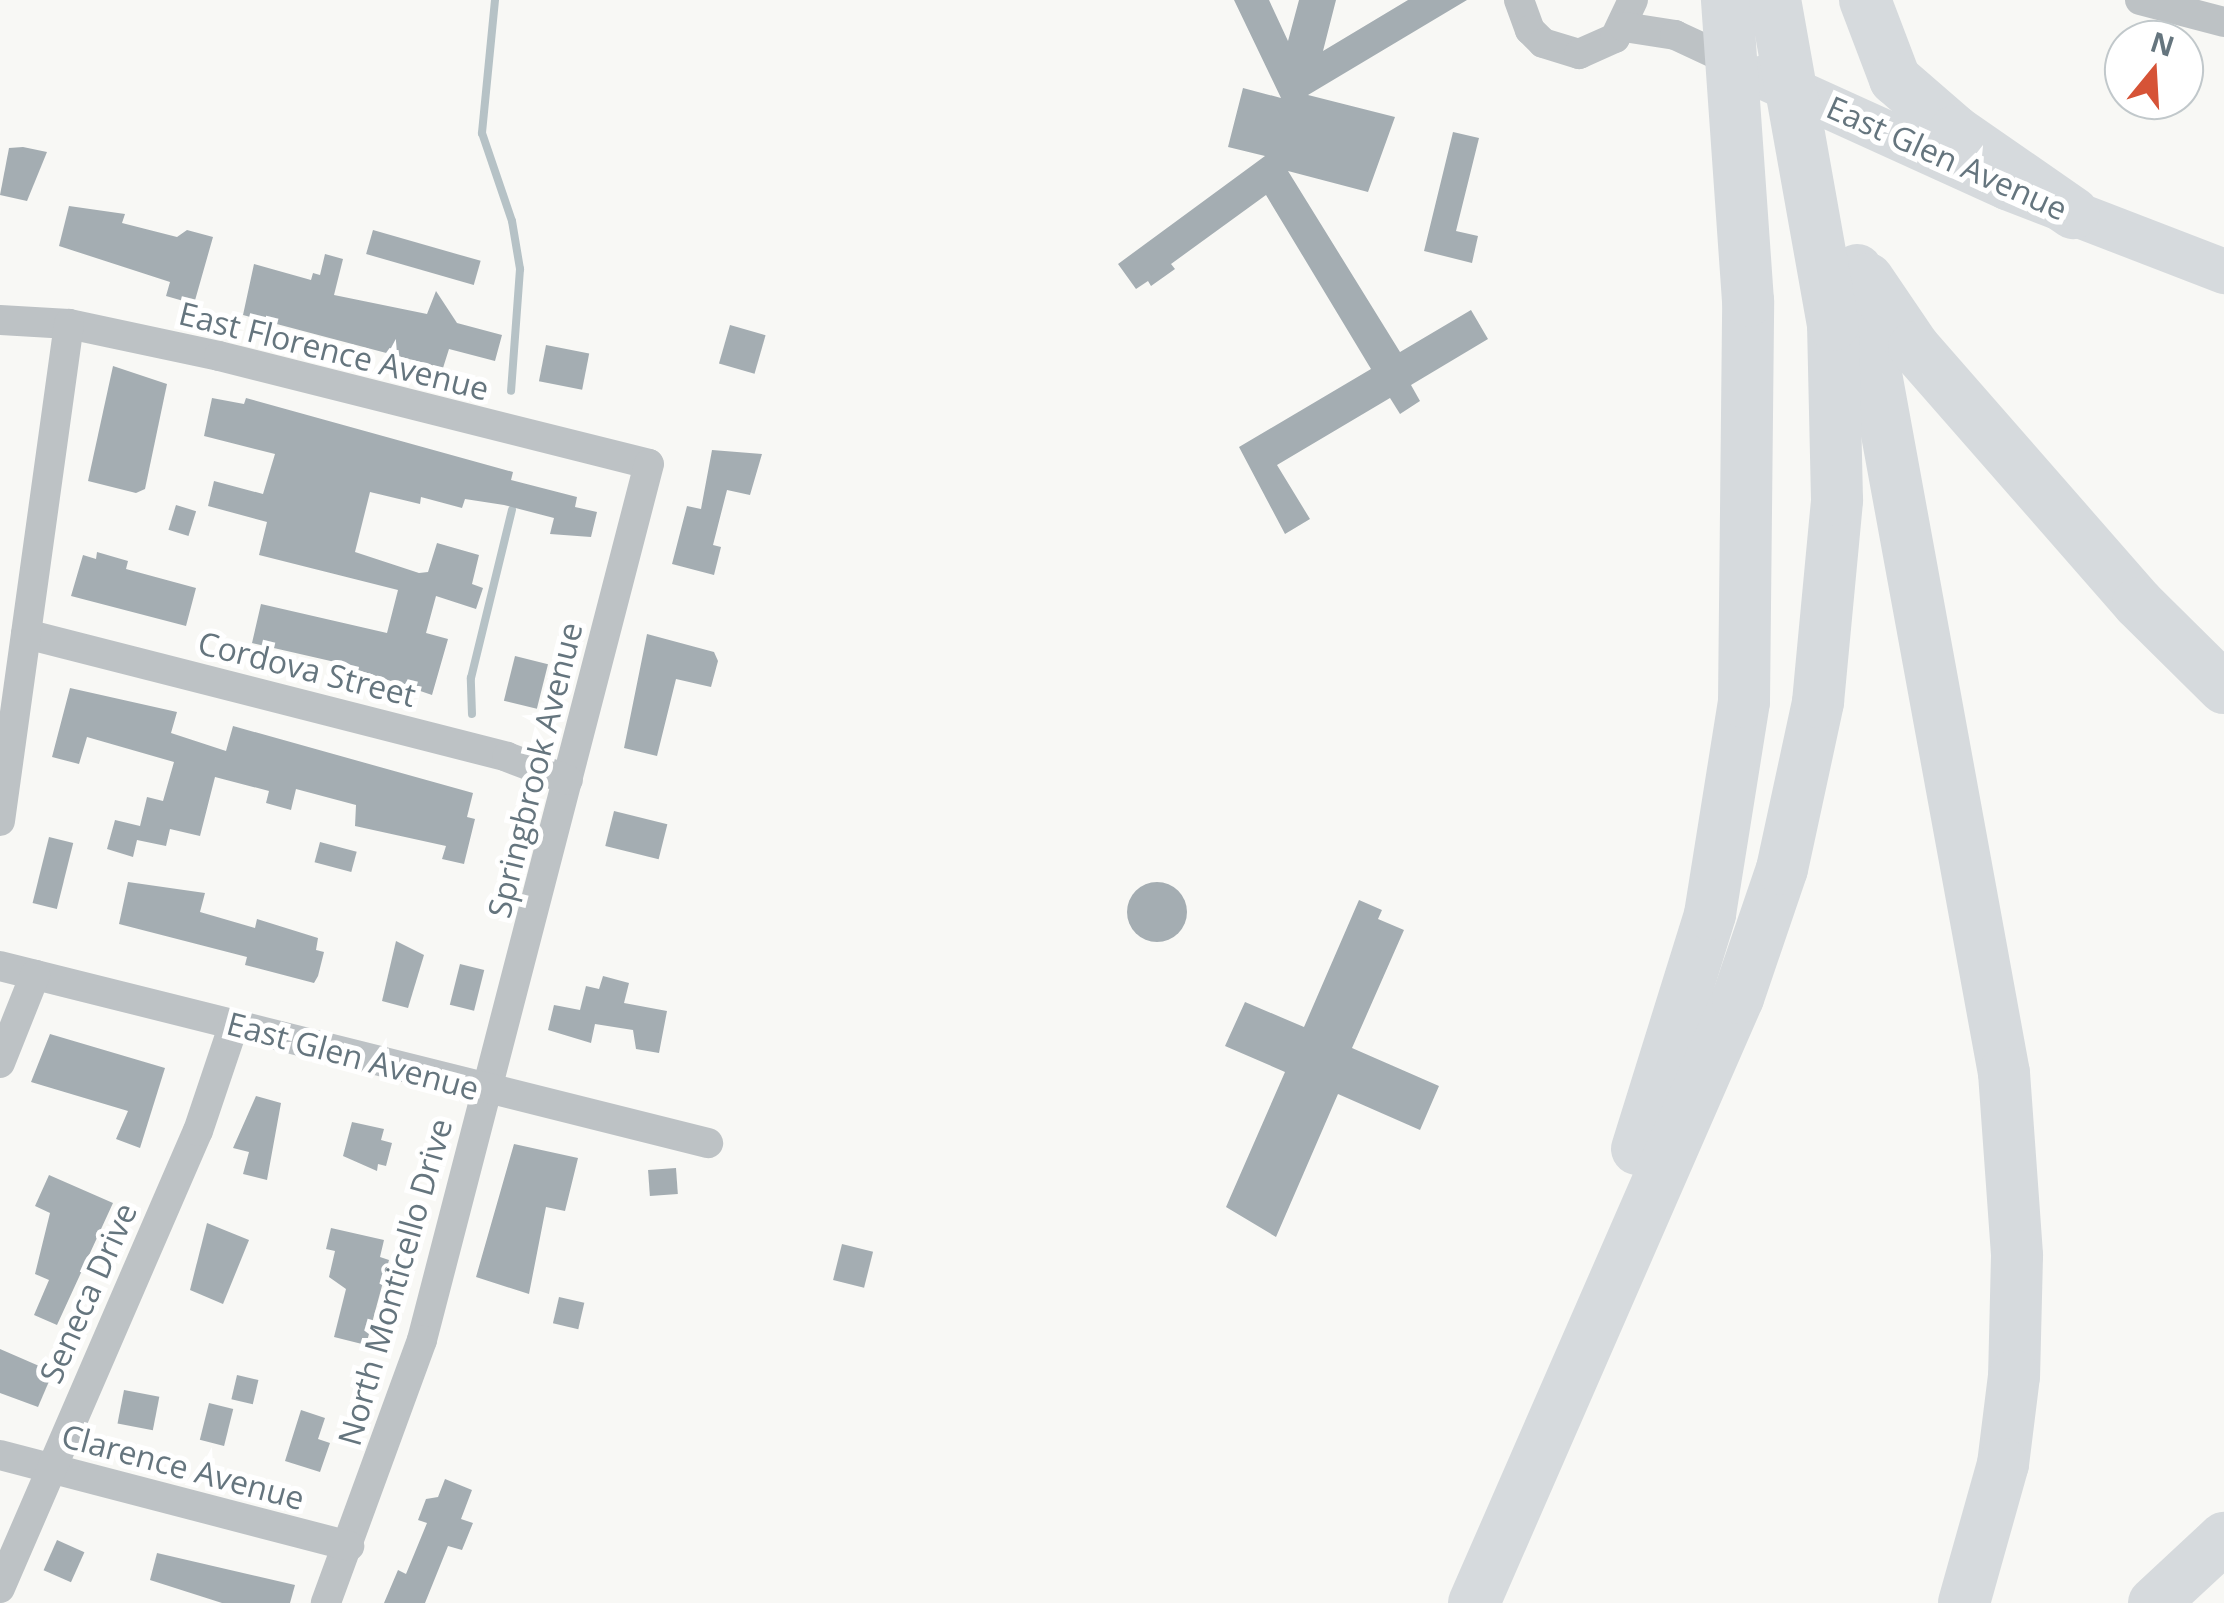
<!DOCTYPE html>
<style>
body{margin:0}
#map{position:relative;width:2224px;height:1603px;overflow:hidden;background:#f8f8f5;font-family:"Open Sans",sans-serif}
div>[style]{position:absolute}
.stream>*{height:8px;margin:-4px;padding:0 4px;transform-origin:4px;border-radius:4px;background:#b6c2c6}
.building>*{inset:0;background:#a4adb2;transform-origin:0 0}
.round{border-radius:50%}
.street>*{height:30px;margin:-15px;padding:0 15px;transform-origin:15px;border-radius:15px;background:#bdc2c5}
.primary>*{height:45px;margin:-22.5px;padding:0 22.5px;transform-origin:22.5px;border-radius:22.5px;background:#d6dadd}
.highway>*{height:52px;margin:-26px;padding:0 26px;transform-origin:26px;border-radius:26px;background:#d6dadd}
span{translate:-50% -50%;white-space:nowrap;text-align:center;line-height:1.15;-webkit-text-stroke:10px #fff;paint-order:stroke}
.street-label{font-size:32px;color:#65757e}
.north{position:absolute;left:2104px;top:20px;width:100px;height:100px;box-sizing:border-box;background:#fff;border:2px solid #c1c8cb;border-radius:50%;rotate:18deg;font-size:28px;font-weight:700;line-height:40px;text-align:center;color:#65757e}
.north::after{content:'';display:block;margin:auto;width:35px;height:45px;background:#d65337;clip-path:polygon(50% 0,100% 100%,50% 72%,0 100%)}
</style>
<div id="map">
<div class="stream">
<i style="left:495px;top:0;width:134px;rotate:95.6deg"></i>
<i style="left:482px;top:133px;width:93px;rotate:71.2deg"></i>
<i style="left:512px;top:221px;width:49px;rotate:80.5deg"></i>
<i style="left:520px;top:269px;width:122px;rotate:94.2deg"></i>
<i style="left:472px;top:714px;width:36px;rotate:-92deg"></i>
<i style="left:471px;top:678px;width:173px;rotate:-76.3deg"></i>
</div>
<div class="building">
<i style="clip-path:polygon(1234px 0,1269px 0,1288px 41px,1299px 0,1336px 0,1323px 51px,1408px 0,1467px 0,1308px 95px,1395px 117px,1368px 192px,1288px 171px,1400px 352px,1471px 310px,1488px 339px,1411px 385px,1420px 401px,1400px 414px,1390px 398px,1277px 465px,1310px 519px,1285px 534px,1239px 447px,1371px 369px,1266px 195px,1171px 264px,1175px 269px,1151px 286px,1148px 281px,1136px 289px,1118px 264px,1265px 156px,1228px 147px,1243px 88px,1281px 98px)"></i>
<i style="clip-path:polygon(1453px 132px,1479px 138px,1456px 231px,1478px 236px,1472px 263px,1424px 251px)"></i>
<i style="clip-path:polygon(23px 147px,47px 152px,27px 201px,0 195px,9px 148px)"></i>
<i style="clip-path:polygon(69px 206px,125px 214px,122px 223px,177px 237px,187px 230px,213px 237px,194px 304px,166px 296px,170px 282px,59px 246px)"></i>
<i style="left:373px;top:230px;width:112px;height:25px;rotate:16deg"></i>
<i style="clip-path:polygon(325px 254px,343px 259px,334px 295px,427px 314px,436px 291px,457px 323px,502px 335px,495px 361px,449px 349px,443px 368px,243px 315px,254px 264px,311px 280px,313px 273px,320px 275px)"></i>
<i style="left:730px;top:325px;width:37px;height:40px;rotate:16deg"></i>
<i style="left:546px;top:345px;width:44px;height:37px;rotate:11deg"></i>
<i style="clip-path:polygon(113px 366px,167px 384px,145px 489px,136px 493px,88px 481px)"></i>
<i style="clip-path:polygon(212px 398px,244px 404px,246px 398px,513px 472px,511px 480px,577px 497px,575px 507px,597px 512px,591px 537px,550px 534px,554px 518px,504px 505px,465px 499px,462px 508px,421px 497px,420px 504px,370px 492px,355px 552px,419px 573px,428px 572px,437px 543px,479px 555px,472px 584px,483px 588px,476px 609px,436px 596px,426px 633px,448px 639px,432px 695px,335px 662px,252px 643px,261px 604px,387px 633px,398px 590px,259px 555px,267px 522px,208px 506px,214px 481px,263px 494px,275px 454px,204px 436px)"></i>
<i style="clip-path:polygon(712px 450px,762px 454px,750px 495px,727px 490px,713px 545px,721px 547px,714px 575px,672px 564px,687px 506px,701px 509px)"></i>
<i style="left:176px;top:505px;width:21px;height:26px;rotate:17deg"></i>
<i style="clip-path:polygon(97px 552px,128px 561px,126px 569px,196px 588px,186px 626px,71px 596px,83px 555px,96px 559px)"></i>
<i style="clip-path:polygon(647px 634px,714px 652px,718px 661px,711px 687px,676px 679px,657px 756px,624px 748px)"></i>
<i style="left:515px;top:656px;width:34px;height:46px;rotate:14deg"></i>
<i style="clip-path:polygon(70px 688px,177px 712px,171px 733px,226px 751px,233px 726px,473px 793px,467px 817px,475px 819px,464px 864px,442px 859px,446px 846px,355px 826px,356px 805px,296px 789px,291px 810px,266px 803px,269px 791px,215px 777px,200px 836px,170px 829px,166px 846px,137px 840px,133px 857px,107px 849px,115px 820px,140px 826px,147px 797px,163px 801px,174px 762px,87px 737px,79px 764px,52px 757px)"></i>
<i style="left:614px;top:811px;width:55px;height:36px;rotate:14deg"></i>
<i style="left:49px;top:837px;width:25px;height:68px;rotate:14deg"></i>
<i style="left:320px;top:842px;width:38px;height:21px;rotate:15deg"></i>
<i class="round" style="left:1127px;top:882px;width:60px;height:60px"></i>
<i style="clip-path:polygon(128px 882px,205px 893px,200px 912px,255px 928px,257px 919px,318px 938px,316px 950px,324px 952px,318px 976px,314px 983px,245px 965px,247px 957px,119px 924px)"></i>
<i style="clip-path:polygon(1359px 900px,1382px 910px,1378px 919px,1404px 930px,1352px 1048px,1439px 1086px,1420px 1130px,1338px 1094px,1276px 1237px,1226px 1207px,1285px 1072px,1225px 1046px,1245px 1002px,1304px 1027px)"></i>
<i style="clip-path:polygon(396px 941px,424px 955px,408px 1008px,382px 1001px)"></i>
<i style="left:460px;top:964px;width:25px;height:42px;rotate:14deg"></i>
<i style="clip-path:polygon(603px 976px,629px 983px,624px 1003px,667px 1011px,659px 1053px,636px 1049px,633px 1030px,595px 1024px,591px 1043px,548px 1030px,554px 1005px,580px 1010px,586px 986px,599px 989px)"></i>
<i style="clip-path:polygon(50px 1034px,165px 1068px,140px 1148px,116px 1139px,128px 1111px,31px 1082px)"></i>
<i style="clip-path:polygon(256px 1096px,281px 1103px,267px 1180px,243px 1174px,249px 1152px,233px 1148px)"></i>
<i style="clip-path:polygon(352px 1122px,384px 1129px,381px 1140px,392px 1143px,386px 1166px,378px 1164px,377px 1171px,343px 1156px)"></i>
<i style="clip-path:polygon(514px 1144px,578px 1158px,565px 1211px,546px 1207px,529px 1294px,476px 1277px)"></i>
<i style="left:676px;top:1168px;width:26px;height:28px;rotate:86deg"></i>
<i style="clip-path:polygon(49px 1175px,113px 1203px,57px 1325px,34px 1315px,49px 1280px,35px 1274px,50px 1213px,35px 1206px)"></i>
<i style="clip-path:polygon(207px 1223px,249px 1240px,223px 1304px,190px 1290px)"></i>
<i style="clip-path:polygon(331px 1228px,384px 1240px,380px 1257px,389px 1260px,366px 1345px,334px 1337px,346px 1289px,329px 1277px,335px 1251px,326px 1249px)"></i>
<i style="left:842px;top:1244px;width:32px;height:37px;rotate:14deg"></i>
<i style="left:559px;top:1297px;width:26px;height:27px;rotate:13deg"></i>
<i style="clip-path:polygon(0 1349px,53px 1372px,38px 1407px,0 1393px)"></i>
<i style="left:237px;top:1375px;width:22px;height:25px;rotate:13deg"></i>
<i style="left:124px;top:1390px;width:36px;height:34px;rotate:11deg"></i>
<i style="left:209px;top:1403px;width:25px;height:38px;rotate:14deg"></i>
<i style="clip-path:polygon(301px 1410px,325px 1418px,318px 1439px,330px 1443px,320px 1472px,285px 1461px)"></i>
<i style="clip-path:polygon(445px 1479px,472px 1490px,461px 1519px,473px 1523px,462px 1550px,448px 1546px,425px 1603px,384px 1603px,398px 1570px,406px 1574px,427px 1523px,418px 1520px,426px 1499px,438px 1497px)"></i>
<i style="left:57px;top:1540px;width:30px;height:33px;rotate:24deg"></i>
<i style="clip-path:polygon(157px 1553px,295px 1585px,290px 1603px,222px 1603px,150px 1580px)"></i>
</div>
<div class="street">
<i style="left:1519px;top:0;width:32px;rotate:70deg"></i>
<i style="left:1530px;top:30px;width:18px;rotate:45deg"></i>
<i style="left:1543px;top:43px;width:38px;rotate:17deg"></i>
<i style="left:1579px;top:54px;width:39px;rotate:-24deg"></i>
<i style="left:1615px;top:38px;width:42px;rotate:-64.7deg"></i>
<i style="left:2140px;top:0;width:87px;rotate:14.7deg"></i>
<i style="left:1624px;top:27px;width:52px;rotate:8.9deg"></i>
<i style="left:1675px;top:35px;width:62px;rotate:24.9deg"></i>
<i style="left:0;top:320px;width:69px;rotate:3.3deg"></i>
<i style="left:69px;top:324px;width:153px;rotate:12deg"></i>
<i style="left:219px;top:356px;width:443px;rotate:14.1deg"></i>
<i style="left:649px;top:464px;width:905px;rotate:104.53deg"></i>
<i style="left:422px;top:1340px;width:280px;rotate:110.1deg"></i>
<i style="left:26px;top:634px;width:496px;rotate:14.3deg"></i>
<i style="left:507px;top:757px;width:65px;rotate:20.7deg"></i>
<i style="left:0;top:821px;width:502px;rotate:-82.1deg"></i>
<i style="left:0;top:966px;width:730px;rotate:14.04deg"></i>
<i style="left:0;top:1063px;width:95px;rotate:-68.3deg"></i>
<i style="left:0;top:1455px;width:361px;rotate:14.6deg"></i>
<i style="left:0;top:1588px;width:498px;rotate:-66.6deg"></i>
<i style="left:198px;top:1131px;width:113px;rotate:-71.4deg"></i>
</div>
<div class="primary">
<i style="left:1764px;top:77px;width:266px;rotate:24.4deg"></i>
<i style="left:2006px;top:187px;width:234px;rotate:21.1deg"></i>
</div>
<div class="highway">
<i style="left:1865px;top:0;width:85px;rotate:69.2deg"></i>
<i style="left:1895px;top:79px;width:79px;rotate:40.9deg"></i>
<i style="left:1955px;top:131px;width:144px;rotate:34.8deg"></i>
<i style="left:1857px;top:270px;width:816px;rotate:79.63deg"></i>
<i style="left:2004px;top:1073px;width:183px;rotate:85.9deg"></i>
<i style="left:2017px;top:1256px;width:120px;rotate:91.4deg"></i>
<i style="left:2014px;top:1376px;width:89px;rotate:97.1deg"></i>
<i style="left:2003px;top:1464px;width:144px;rotate:105.7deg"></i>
<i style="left:1868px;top:279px;width:82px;rotate:55.9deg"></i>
<i style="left:1914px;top:347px;width:340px;rotate:48.8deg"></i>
<i style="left:2138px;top:603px;width:121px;rotate:44.7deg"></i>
<i style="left:1637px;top:1149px;width:246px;rotate:-72.7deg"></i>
<i style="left:1710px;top:914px;width:215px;rotate:-80.9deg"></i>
<i style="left:1744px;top:702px;width:401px;rotate:-89.4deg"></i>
<i style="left:1748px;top:301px;width:302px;rotate:-94deg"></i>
<i style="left:1474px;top:1603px;width:660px;rotate:-66.43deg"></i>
<i style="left:1738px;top:998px;width:136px;rotate:-71.2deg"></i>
<i style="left:1782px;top:869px;width:171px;rotate:-77.8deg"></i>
<i style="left:1818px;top:702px;width:203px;rotate:-84.6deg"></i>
<i style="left:1837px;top:500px;width:175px;rotate:-91.3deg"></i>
<i style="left:1833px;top:325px;width:330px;rotate:-100.1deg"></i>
<i style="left:2154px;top:1603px;width:96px;rotate:-42.9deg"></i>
</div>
<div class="street-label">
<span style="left:1947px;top:158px;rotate:24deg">East Glen Avenue</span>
<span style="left:334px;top:351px;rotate:14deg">East Florence Avenue</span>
<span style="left:307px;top:669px;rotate:14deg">Cordova Street</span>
<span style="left:535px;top:770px;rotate:-76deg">Springbrook Avenue</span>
<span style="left:353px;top:1056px;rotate:15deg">East Glen Avenue</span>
<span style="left:395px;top:1282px;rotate:-74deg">North Monticello Drive</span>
<span style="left:88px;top:1293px;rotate:-66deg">Seneca Drive</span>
<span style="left:183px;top:1467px;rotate:15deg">Clarence Avenue</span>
</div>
<div class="north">N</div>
</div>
